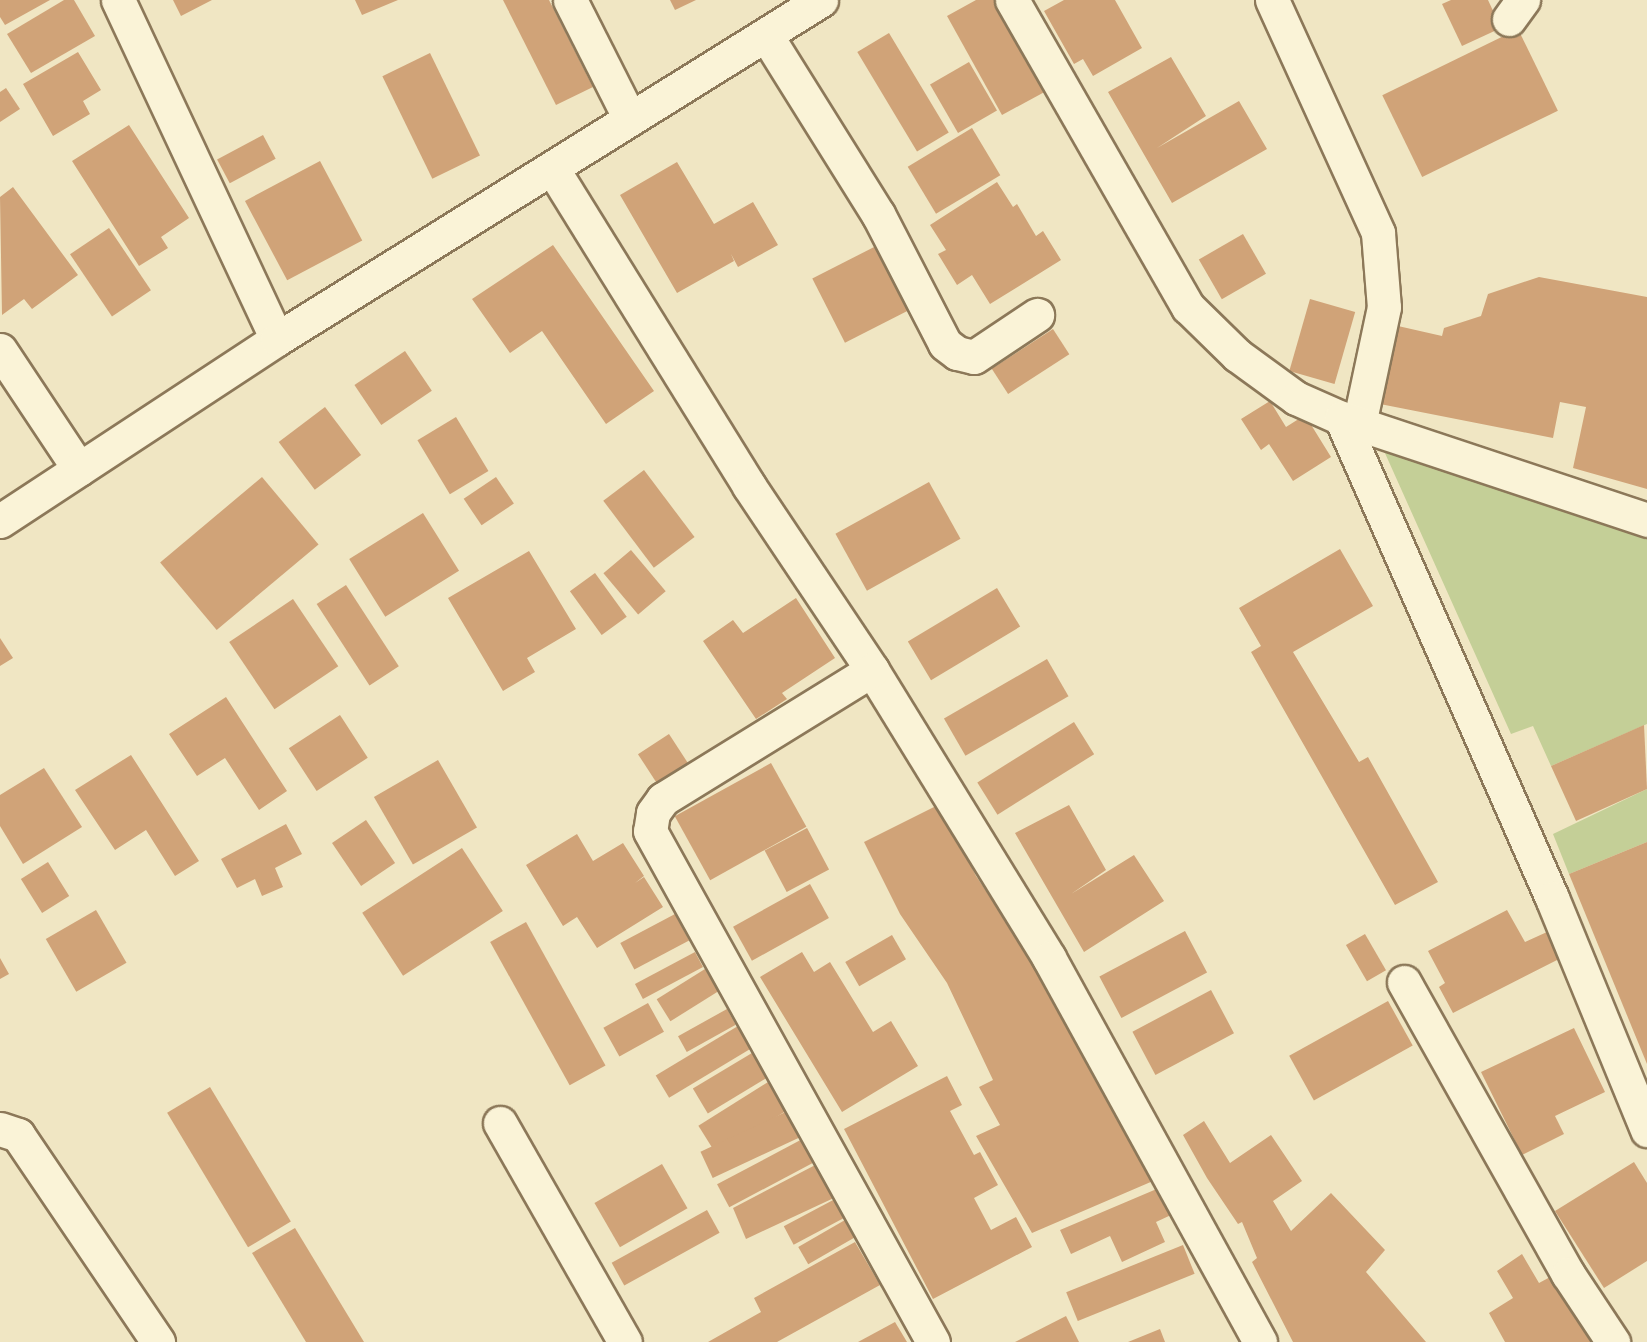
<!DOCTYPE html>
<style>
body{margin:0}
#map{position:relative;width:1647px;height:1342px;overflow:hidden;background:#f0e6c3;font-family:"Libre Baskerville",serif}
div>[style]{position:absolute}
.green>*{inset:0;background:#c4cf97}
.building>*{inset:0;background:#d0a378;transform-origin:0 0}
.roads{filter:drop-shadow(2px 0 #8c7859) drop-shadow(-2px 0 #8c7859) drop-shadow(0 2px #8c7859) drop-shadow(0 -2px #8c7859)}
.minor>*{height:33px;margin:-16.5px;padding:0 16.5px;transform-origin:16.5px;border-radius:16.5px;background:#faf3d7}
span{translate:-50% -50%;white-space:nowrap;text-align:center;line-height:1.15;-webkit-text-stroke:6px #f7f0d3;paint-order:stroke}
</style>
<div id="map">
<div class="green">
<i style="clip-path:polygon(1380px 442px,1647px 537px,1647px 724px,1551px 766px,1533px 726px,1511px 734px)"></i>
<i style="clip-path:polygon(1647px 789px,1647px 842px,1569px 874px,1553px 834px)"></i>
</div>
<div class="building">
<i style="clip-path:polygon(0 0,50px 0,5px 25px,0 17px)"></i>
<i style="clip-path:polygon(64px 0,74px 0,95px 36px,31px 73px,7px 34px)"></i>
<i style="clip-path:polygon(173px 0,212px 0,181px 16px)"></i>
<i style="clip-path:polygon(355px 0,398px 0,362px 15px)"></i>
<i style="clip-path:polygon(503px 0,549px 0,593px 87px,556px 105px)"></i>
<i style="clip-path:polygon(670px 0,696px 0,675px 10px)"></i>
<i style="clip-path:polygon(976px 0,1000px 0,1050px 89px,1002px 115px,947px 16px)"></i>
<i style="clip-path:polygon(1064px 0,1115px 0,1142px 48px,1093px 76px,1083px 59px,1074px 64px,1044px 11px)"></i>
<i style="clip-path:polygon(1451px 0,1488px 0,1501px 28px,1462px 46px,1442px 4px)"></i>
<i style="left:1518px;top:29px;width:91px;height:151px;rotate:64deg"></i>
<i style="left:889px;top:33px;width:116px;height:37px;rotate:59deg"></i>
<i style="clip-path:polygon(78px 52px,101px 90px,83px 101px,90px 114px,53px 136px,23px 84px)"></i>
<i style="left:430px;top:53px;width:114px;height:53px;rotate:64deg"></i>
<i style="clip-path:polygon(1171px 57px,1206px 116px,1157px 148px,1239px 101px,1267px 149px,1172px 203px,1108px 92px)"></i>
<i style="left:969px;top:62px;width:56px;height:45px;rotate:60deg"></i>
<i style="clip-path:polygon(6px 88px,20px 109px,0 122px,0 92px)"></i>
<i style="clip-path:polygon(129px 125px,189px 218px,161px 237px,168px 248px,139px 266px,72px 161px)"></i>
<i style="left:972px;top:128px;width:55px;height:75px;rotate:59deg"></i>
<i style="left:263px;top:135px;width:27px;height:52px;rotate:62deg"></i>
<i style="left:320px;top:161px;width:90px;height:85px;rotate:62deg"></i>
<i style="clip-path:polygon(677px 162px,714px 224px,753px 202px,778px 245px,738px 267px,731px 254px,734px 261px,677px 293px,620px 195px)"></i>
<i style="clip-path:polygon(997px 182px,1013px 207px,1017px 204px,1036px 236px,1043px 231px,1061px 260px,990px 304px,972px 275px,957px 285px,938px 254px,946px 250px,930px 225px)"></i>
<i style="clip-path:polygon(13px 187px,78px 275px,32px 309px,24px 299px,2px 315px,0 197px)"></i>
<i style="left:109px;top:228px;width:75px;height:47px;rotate:56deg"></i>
<i style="left:1243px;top:234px;width:46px;height:51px;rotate:60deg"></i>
<i style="left:880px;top:244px;width:72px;height:76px;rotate:63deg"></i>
<i style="clip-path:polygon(553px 245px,654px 391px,606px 424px,542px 331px,510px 353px,472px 299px)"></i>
<i style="clip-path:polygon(1539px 277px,1647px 297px,1647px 489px,1573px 468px,1586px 407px,1560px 402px,1553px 438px,1380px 404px,1398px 326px,1442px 336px,1444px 328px,1481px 316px,1488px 294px)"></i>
<i style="left:1310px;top:299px;width:47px;height:75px;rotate:16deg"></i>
<i style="left:1053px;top:329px;width:30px;height:73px;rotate:57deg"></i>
<i style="left:405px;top:351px;width:48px;height:61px;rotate:56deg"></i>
<i style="clip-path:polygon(1270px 401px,1286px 427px,1305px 415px,1331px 457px,1293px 481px,1269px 444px,1261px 450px,1241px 419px)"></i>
<i style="left:325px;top:407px;width:60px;height:58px;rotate:53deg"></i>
<i style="left:456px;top:417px;width:63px;height:45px;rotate:59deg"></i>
<i style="left:644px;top:470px;width:84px;height:51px;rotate:53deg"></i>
<i style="left:262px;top:477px;width:88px;height:133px;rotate:50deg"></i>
<i style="left:496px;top:477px;width:32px;height:39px;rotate:56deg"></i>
<i style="left:929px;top:482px;width:65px;height:107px;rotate:61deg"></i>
<i style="left:423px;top:513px;width:68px;height:87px;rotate:58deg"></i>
<i style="clip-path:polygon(1340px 549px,1373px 606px,1293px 652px,1359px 762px,1368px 757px,1438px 882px,1395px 905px,1251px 652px,1261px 646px,1239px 608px)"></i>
<i style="left:631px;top:550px;width:54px;height:36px;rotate:50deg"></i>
<i style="clip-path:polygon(529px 551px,576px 629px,527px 658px,535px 672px,503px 691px,448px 598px)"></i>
<i style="left:595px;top:573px;width:54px;height:31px;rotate:54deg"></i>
<i style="left:346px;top:585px;width:97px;height:35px;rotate:57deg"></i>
<i style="left:997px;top:588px;width:45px;height:104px;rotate:59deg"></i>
<i style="clip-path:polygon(796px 598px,835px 658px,782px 693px,787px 699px,756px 719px,703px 641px,733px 620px,743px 633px)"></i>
<i style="left:293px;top:599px;width:81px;height:77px;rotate:56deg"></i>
<i style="clip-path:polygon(0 638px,13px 658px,0 666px)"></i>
<i style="left:1047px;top:659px;width:43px;height:119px;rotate:60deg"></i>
<i style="clip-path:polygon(226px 697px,287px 791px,259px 810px,225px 758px,197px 776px,169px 734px)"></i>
<i style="left:340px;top:715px;width:51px;height:61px;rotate:57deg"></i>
<i style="left:1074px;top:722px;width:38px;height:114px;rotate:58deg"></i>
<i style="clip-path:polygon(1644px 725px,1647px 789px,1576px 821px,1551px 766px)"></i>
<i style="left:669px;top:734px;width:35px;height:37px;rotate:57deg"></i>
<i style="clip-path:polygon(131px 755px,199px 861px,175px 876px,146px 830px,115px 850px,75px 790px)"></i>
<i style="left:438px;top:760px;width:78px;height:74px;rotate:60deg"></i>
<i style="left:771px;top:763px;width:73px;height:110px;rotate:61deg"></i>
<i style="clip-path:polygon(44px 768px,82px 827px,23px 864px,0 826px,0 795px)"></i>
<i style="clip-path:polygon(940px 804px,976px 876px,1017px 937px,1153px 1181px,1032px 1233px,976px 1136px,1000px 1125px,979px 1087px,993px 1080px,947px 983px,900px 914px,864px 842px)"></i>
<i style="clip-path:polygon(1069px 805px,1106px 870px,1071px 894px,1134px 855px,1164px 901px,1084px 952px,1015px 833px)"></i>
<i style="left:366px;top:820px;width:52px;height:41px;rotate:56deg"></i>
<i style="clip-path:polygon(286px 824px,302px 854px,275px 868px,283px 887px,262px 896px,255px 879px,237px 888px,221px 859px)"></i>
<i style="left:807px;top:828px;width:47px;height:48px;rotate:62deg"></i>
<i style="clip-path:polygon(577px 834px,593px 861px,623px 843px,644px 876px,635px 883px,644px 877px,663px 907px,597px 948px,577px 917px,563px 926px,526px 865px)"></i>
<i style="clip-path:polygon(1647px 842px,1647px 1064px,1569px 874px)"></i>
<i style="left:462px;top:848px;width:75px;height:119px;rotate:57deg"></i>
<i style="left:48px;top:862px;width:40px;height:32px;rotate:58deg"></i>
<i style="left:810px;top:884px;width:39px;height:88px;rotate:61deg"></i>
<i style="left:96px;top:910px;width:61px;height:58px;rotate:60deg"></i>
<i style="clip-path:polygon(1507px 910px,1525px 942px,1547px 932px,1561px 958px,1453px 1013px,1439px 987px,1445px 983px,1428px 951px)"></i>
<i style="left:675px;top:914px;width:30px;height:62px;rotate:62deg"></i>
<i style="left:526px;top:922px;width:164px;height:41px;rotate:61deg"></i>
<i style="left:1185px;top:931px;width:47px;height:97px;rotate:62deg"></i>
<i style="left:1365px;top:934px;width:42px;height:22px;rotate:60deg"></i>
<i style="left:892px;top:935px;width:28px;height:54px;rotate:60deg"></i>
<i style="left:695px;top:952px;width:17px;height:68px;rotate:62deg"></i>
<i style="clip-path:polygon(802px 952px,814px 972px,830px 962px,873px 1032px,891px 1021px,918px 1066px,842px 1112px,760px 977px)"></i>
<i style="clip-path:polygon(0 958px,9px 974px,0 979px)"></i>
<i style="left:705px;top:969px;width:26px;height:57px;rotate:58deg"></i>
<i style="left:1211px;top:990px;width:49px;height:89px;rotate:62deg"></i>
<i style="left:1388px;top:1001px;width:51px;height:113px;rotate:61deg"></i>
<i style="left:648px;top:1003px;width:33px;height:51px;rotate:61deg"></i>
<i style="left:727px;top:1009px;width:18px;height:56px;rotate:61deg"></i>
<i style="left:738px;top:1026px;width:26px;height:96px;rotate:59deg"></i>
<i style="clip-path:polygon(1574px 1028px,1605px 1092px,1555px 1116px,1564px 1134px,1522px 1155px,1481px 1072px)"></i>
<i style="left:752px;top:1053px;width:29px;height:69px;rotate:59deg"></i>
<i style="clip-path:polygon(947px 1076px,962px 1105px,950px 1111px,974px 1155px,980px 1152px,998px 1185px,974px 1198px,991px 1230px,1016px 1217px,1032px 1247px,933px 1299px,844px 1129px)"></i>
<i style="left:773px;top:1079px;width:34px;height:88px;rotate:58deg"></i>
<i style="left:210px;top:1087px;width:157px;height:50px;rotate:59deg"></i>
<i style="left:792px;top:1109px;width:29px;height:101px;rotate:65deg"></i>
<i style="clip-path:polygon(1204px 1121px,1230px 1163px,1271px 1135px,1302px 1181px,1273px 1201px,1291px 1231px,1331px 1193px,1385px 1250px,1366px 1272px,1426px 1342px,1293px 1342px,1252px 1262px,1257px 1258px,1242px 1222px,1238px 1224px,1207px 1178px,1183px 1135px)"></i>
<i style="left:808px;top:1136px;width:26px;height:103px;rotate:62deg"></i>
<i style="clip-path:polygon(821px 1162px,836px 1197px,746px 1239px,733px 1208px)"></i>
<i style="clip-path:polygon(1634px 1162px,1647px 1183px,1647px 1261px,1604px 1288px,1555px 1211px)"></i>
<i style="left:662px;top:1164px;width:51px;height:78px;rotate:60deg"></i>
<i style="clip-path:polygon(1159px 1188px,1171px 1215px,1156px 1222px,1165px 1242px,1122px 1262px,1110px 1236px,1071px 1254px,1060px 1230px)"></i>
<i style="left:835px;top:1199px;width:21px;height:58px;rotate:62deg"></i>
<i style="left:707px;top:1210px;width:26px;height:109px;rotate:61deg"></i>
<i style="left:845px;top:1220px;width:20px;height:54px;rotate:60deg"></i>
<i style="clip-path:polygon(295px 1228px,364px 1342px,306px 1342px,252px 1253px)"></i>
<i style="clip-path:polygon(855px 1242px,880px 1285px,777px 1342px,708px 1342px,761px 1312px,754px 1298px)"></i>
<i style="left:1183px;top:1245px;width:31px;height:126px;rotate:68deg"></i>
<i style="clip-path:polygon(1522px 1254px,1539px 1283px,1552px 1276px,1592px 1342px,1505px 1342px,1489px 1313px,1513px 1298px,1497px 1271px)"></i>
<i style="clip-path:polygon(1066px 1316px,1079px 1342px,1015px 1342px)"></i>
<i style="clip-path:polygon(895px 1322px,907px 1342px,858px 1342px)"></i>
<i style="clip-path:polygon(1160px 1329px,1165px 1342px,1128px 1342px)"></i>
</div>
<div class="roads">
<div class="minor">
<i style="left:118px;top:0;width:374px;rotate:64.9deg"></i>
<i style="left:570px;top:0;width:133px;rotate:63.2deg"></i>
<i style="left:1012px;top:0;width:354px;rotate:60.2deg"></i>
<i style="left:1188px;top:307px;width:69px;rotate:44.4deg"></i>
<i style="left:1237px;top:355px;width:73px;rotate:36.1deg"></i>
<i style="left:1296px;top:398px;width:49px;rotate:24deg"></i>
<i style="left:1341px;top:418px;width:524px;rotate:66.27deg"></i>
<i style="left:1552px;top:898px;width:251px;rotate:67.7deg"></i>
<i style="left:1272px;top:0;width:256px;rotate:65.5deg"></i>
<i style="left:1378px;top:233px;width:74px;rotate:85.4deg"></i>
<i style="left:1384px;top:307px;width:121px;rotate:102deg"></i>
<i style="left:1509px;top:19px;width:24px;rotate:-54deg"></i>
<i style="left:766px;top:35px;width:211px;rotate:58deg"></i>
<i style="left:878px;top:214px;width:146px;rotate:62.7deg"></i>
<i style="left:945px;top:344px;width:15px;rotate:37deg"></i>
<i style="left:957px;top:353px;width:17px;rotate:13deg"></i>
<i style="left:974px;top:357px;width:76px;rotate:-33.7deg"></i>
<i style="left:552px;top:168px;width:374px;rotate:58.2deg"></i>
<i style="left:749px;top:486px;width:221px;rotate:56.2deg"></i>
<i style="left:872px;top:670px;width:338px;rotate:58.4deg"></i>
<i style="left:1049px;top:958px;width:438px;rotate:61.2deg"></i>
<i style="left:0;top:350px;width:143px;rotate:56.4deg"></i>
<i style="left:1341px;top:418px;width:323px;rotate:18.4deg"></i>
<i style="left:0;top:521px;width:331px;rotate:-33.3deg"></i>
<i style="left:277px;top:339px;width:641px;rotate:-31.93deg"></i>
<i style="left:872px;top:670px;width:246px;rotate:148.3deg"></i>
<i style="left:663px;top:799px;width:17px;rotate:126deg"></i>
<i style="left:653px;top:813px;width:18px;rotate:99deg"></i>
<i style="left:650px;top:831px;width:584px;rotate:61.02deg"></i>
<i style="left:1404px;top:982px;width:335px;rotate:60.7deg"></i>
<i style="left:1568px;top:1274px;width:82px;rotate:56.5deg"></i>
<i style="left:500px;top:1123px;width:252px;rotate:60.3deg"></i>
<i style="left:0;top:1129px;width:19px;rotate:18deg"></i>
<i style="left:18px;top:1135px;width:250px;rotate:55.9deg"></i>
</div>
</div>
</div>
